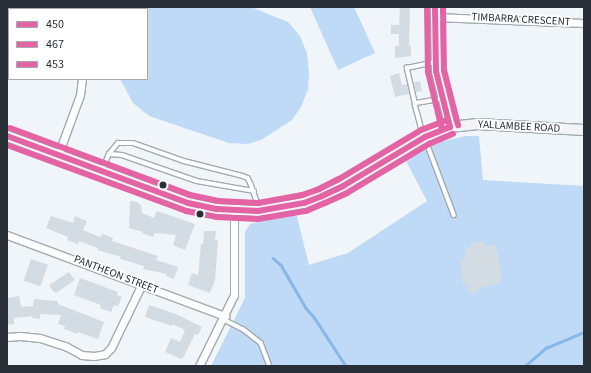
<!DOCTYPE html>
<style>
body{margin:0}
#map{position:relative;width:591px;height:373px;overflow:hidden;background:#f0f5fa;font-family:"Source Sans 3",sans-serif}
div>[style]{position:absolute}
.green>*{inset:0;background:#bedaf7}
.stream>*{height:2.5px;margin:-1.25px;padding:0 1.25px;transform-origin:1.25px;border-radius:1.25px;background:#88b7e8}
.building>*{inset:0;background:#d4dce3;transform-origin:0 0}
.roads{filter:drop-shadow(1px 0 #a5aab0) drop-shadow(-1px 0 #a5aab0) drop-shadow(0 1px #a5aab0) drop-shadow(0 -1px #a5aab0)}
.service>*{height:3.5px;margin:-1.75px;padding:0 1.75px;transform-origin:1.75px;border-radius:1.75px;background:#fdfefe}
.minor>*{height:7px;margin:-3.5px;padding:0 3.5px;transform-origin:3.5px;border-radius:3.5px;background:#fdfefe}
.tertiary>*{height:9px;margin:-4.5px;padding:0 4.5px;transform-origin:4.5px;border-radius:4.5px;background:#fdfefe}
.secondary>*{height:10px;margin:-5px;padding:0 5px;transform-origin:5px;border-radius:5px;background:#f2f4f7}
.bus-1>*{height:6px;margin:-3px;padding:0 3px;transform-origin:3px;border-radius:3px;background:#e463a4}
.bus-2>*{height:6px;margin:-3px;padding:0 3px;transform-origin:3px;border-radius:3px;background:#e463a4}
.bus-3>*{height:6px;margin:-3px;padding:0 3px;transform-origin:3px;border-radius:3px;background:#e463a4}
.dots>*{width:11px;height:11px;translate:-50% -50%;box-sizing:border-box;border:2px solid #fff;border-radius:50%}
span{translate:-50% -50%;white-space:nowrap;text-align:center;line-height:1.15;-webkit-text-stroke:3.5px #fff;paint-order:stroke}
.street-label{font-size:11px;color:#292f36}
.frame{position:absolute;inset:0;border:8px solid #292f36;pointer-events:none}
.legend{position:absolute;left:8px;top:8px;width:140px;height:72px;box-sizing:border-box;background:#fff;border:1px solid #a9acaf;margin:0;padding:5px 7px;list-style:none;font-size:12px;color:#292f36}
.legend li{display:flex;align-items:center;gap:8px;height:20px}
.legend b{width:20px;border:1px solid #a9acaf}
</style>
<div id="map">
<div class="green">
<i style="clip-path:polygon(134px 7px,251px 7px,288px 22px,300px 36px,307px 53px,309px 73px,308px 89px,301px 107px,292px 120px,261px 140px,248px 144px,229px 143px,149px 116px,133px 103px,120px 79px,147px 79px,147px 9px,132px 9px)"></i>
<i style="clip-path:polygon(310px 7px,354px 7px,375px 53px,338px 70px)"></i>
<i style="clip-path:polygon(465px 136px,479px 136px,483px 180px,584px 186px,584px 366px,211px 366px,245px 298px,245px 232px,250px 224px,296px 213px,309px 265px,348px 253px,427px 201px,405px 159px,441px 142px)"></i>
</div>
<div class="stream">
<i style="left:273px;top:258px;width:11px;rotate:41deg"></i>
<i style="left:281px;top:265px;width:50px;rotate:59.8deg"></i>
<i style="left:306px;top:308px;width:12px;rotate:48deg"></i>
<i style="left:314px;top:317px;width:59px;rotate:56.9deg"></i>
<i style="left:525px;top:366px;width:28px;rotate:-41deg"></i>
<i style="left:546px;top:348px;width:41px;rotate:-22.8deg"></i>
</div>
<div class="building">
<i style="clip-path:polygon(400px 7px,410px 7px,409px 46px,411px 46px,411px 56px,395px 58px,395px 46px,399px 46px,399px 34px,391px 34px,391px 25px,399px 25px)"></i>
<i style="clip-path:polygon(399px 73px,402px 85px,407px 84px,409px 94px,395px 97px,390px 76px)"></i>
<i style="left:420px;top:81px;width:10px;height:6px;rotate:79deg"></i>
<i style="clip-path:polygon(130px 201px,137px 202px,141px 205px,142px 213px,154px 218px,157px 211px,195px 224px,185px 250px,173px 245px,176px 235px,155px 233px,153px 237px,142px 233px,143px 232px,129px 228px)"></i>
<i style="clip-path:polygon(51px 216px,73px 223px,75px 216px,87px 221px,83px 230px,100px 237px,103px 234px,113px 238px,112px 241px,158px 256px,156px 260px,178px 267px,174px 279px,166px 276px,167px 274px,143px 269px,144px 266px,120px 259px,121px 257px,97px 250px,98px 248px,79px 241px,78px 244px,67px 240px,68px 237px,46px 228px)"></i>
<i style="clip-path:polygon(204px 231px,216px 231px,215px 240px,218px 240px,215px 280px,210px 293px,188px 285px,192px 273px,198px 275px,201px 244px,203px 244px)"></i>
<i style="clip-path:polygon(484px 241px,485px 246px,496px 245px,502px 279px,499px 284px,478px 288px,479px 292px,469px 294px,467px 284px,463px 285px,460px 260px,465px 259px,465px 248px,472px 247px,471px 243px)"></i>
<i style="left:31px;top:259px;width:18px;height:23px;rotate:19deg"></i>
<i style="clip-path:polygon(69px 272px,75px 280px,56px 293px,53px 291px,49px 285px)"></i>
<i style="clip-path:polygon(80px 278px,118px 292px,117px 295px,122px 297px,118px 306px,114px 305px,111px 312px,100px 308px,101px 305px,74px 295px)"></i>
<i style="clip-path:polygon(19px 296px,21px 307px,33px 306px,34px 299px,58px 301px,58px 304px,104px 322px,98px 339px,78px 332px,78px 334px,64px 329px,65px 326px,58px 324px,61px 315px,40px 314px,40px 319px,32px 318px,33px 316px,14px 318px,14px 324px,7px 325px,7px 298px)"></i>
<i style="clip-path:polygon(149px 305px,176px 314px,202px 327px,198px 335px,195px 334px,183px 358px,181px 359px,165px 352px,171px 338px,180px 342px,185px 330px,172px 324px,172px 326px,145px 317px)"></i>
</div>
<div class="roads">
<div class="service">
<i style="left:442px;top:99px;width:27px;rotate:170deg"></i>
<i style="left:415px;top:104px;width:24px;rotate:75deg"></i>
<i style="left:421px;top:127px;width:94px;rotate:69.4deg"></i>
<i style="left:415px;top:104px;width:37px;rotate:-103deg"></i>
<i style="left:407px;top:68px;width:29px;rotate:-12deg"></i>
<i style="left:109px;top:154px;width:13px;rotate:4deg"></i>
<i style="left:122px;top:155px;width:79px;rotate:19.1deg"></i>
<i style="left:197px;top:181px;width:58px;rotate:10deg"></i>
<i style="left:102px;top:171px;width:18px;rotate:-68deg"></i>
<i style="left:109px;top:154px;width:14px;rotate:-51deg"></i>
<i style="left:118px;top:143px;width:15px"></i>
<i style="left:133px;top:143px;width:54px;rotate:19.4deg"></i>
<i style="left:184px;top:161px;width:61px;rotate:14.3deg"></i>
<i style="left:243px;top:176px;width:5px;rotate:22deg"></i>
<i style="left:248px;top:178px;width:7px;rotate:63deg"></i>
<i style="left:251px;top:184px;width:18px;rotate:71deg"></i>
<i style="left:257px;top:201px;width:9px;rotate:84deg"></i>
<i style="left:223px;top:319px;width:22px;rotate:27deg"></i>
<i style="left:243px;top:329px;width:23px;rotate:38deg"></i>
<i style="left:261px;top:343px;width:25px;rotate:69deg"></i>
</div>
<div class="minor">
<i style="left:82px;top:7px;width:2px;rotate:90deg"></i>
<i style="left:435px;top:17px;width:149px;rotate:2.3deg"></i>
<i style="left:58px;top:155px;width:64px;rotate:-69.9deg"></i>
<i style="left:80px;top:95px;width:16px;rotate:-83deg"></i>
<i style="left:7px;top:235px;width:233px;rotate:20.4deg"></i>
<i style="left:7px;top:337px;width:13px;rotate:-4deg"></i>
<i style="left:20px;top:336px;width:20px;rotate:6deg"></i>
<i style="left:40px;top:338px;width:28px;rotate:18deg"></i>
<i style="left:67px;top:347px;width:17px;rotate:28deg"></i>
<i style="left:82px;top:355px;width:12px;rotate:5deg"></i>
<i style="left:94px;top:356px;width:11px;rotate:-10deg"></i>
<i style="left:105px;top:354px;width:8px;rotate:-45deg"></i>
<i style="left:111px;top:348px;width:69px;rotate:-64.2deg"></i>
<i style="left:199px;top:366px;width:79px;rotate:-63.8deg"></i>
<i style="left:234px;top:295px;width:84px;rotate:-90deg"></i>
</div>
<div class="tertiary">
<i style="left:435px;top:7px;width:64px;rotate:89.1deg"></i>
<i style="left:436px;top:71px;width:58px;rotate:76deg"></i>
</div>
<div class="secondary">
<i style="left:7px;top:136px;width:193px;rotate:20.3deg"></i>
<i style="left:188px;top:203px;width:30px;rotate:12deg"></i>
<i style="left:217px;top:209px;width:41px;rotate:2.8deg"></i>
<i style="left:258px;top:211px;width:47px;rotate:-9.9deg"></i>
<i style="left:304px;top:203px;width:19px;rotate:-21deg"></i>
<i style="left:322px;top:196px;width:23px;rotate:-25deg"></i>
<i style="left:343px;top:186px;width:96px;rotate:-30.9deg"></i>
<i style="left:425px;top:137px;width:27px;rotate:-22deg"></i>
<i style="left:450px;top:127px;width:28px;rotate:-6deg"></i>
<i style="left:478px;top:124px;width:106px;rotate:3.2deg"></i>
</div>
</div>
<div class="bus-1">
<i style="left:435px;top:7px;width:64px;rotate:89.1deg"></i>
<i style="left:436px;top:71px;width:58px;rotate:76deg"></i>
<i style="left:7px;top:136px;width:193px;rotate:20.3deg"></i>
<i style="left:188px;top:203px;width:30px;rotate:12deg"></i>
<i style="left:217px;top:209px;width:41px;rotate:2.8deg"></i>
<i style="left:258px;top:211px;width:47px;rotate:-9.9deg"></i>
<i style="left:304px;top:203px;width:19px;rotate:-21deg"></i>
<i style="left:322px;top:196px;width:23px;rotate:-25deg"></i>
<i style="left:343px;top:186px;width:96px;rotate:-30.9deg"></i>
<i style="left:425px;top:137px;width:27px;rotate:-22deg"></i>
</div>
<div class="bus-2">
<i style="left:427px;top:7px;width:65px;rotate:89.1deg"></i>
<i style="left:428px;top:72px;width:59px;rotate:76.2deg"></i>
<i style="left:7px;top:145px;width:191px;rotate:20.2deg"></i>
<i style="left:186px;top:211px;width:31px;rotate:11deg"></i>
<i style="left:216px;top:217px;width:42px;rotate:2.7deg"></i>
<i style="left:258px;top:219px;width:49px;rotate:-9.5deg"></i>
<i style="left:306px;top:211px;width:21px;rotate:-23deg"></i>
<i style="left:325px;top:203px;width:24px;rotate:-24deg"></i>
<i style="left:347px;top:193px;width:96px;rotate:-30.9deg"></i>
<i style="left:429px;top:144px;width:26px;rotate:-23deg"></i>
</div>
<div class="bus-3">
<i style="left:443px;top:7px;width:63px;rotate:89.1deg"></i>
<i style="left:444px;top:70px;width:57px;rotate:75.7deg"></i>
<i style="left:10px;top:128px;width:192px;rotate:20.4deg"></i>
<i style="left:190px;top:195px;width:29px;rotate:12deg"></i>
<i style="left:218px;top:201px;width:40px;rotate:2.9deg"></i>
<i style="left:258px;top:203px;width:45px;rotate:-10.3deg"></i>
<i style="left:302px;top:195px;width:18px;rotate:-19deg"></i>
<i style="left:319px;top:189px;width:22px;rotate:-27deg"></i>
<i style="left:339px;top:179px;width:96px;rotate:-30.9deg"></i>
<i style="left:421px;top:130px;width:28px;rotate:-21deg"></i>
</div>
<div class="dots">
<i style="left:163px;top:185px;background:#292f36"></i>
<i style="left:200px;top:214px;background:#292f36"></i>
</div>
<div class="street-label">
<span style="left:521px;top:20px;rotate:3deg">TIMBARRA CRESCENT</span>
<span style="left:519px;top:127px;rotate:3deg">YALLAMBEE ROAD</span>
<span style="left:116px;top:275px;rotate:21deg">PANTHEON STREET</span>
</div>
<div class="frame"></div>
<ul class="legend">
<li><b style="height:5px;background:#e463a4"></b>450</li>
<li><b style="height:5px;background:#e463a4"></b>467</li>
<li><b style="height:5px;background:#e463a4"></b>453</li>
</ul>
</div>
